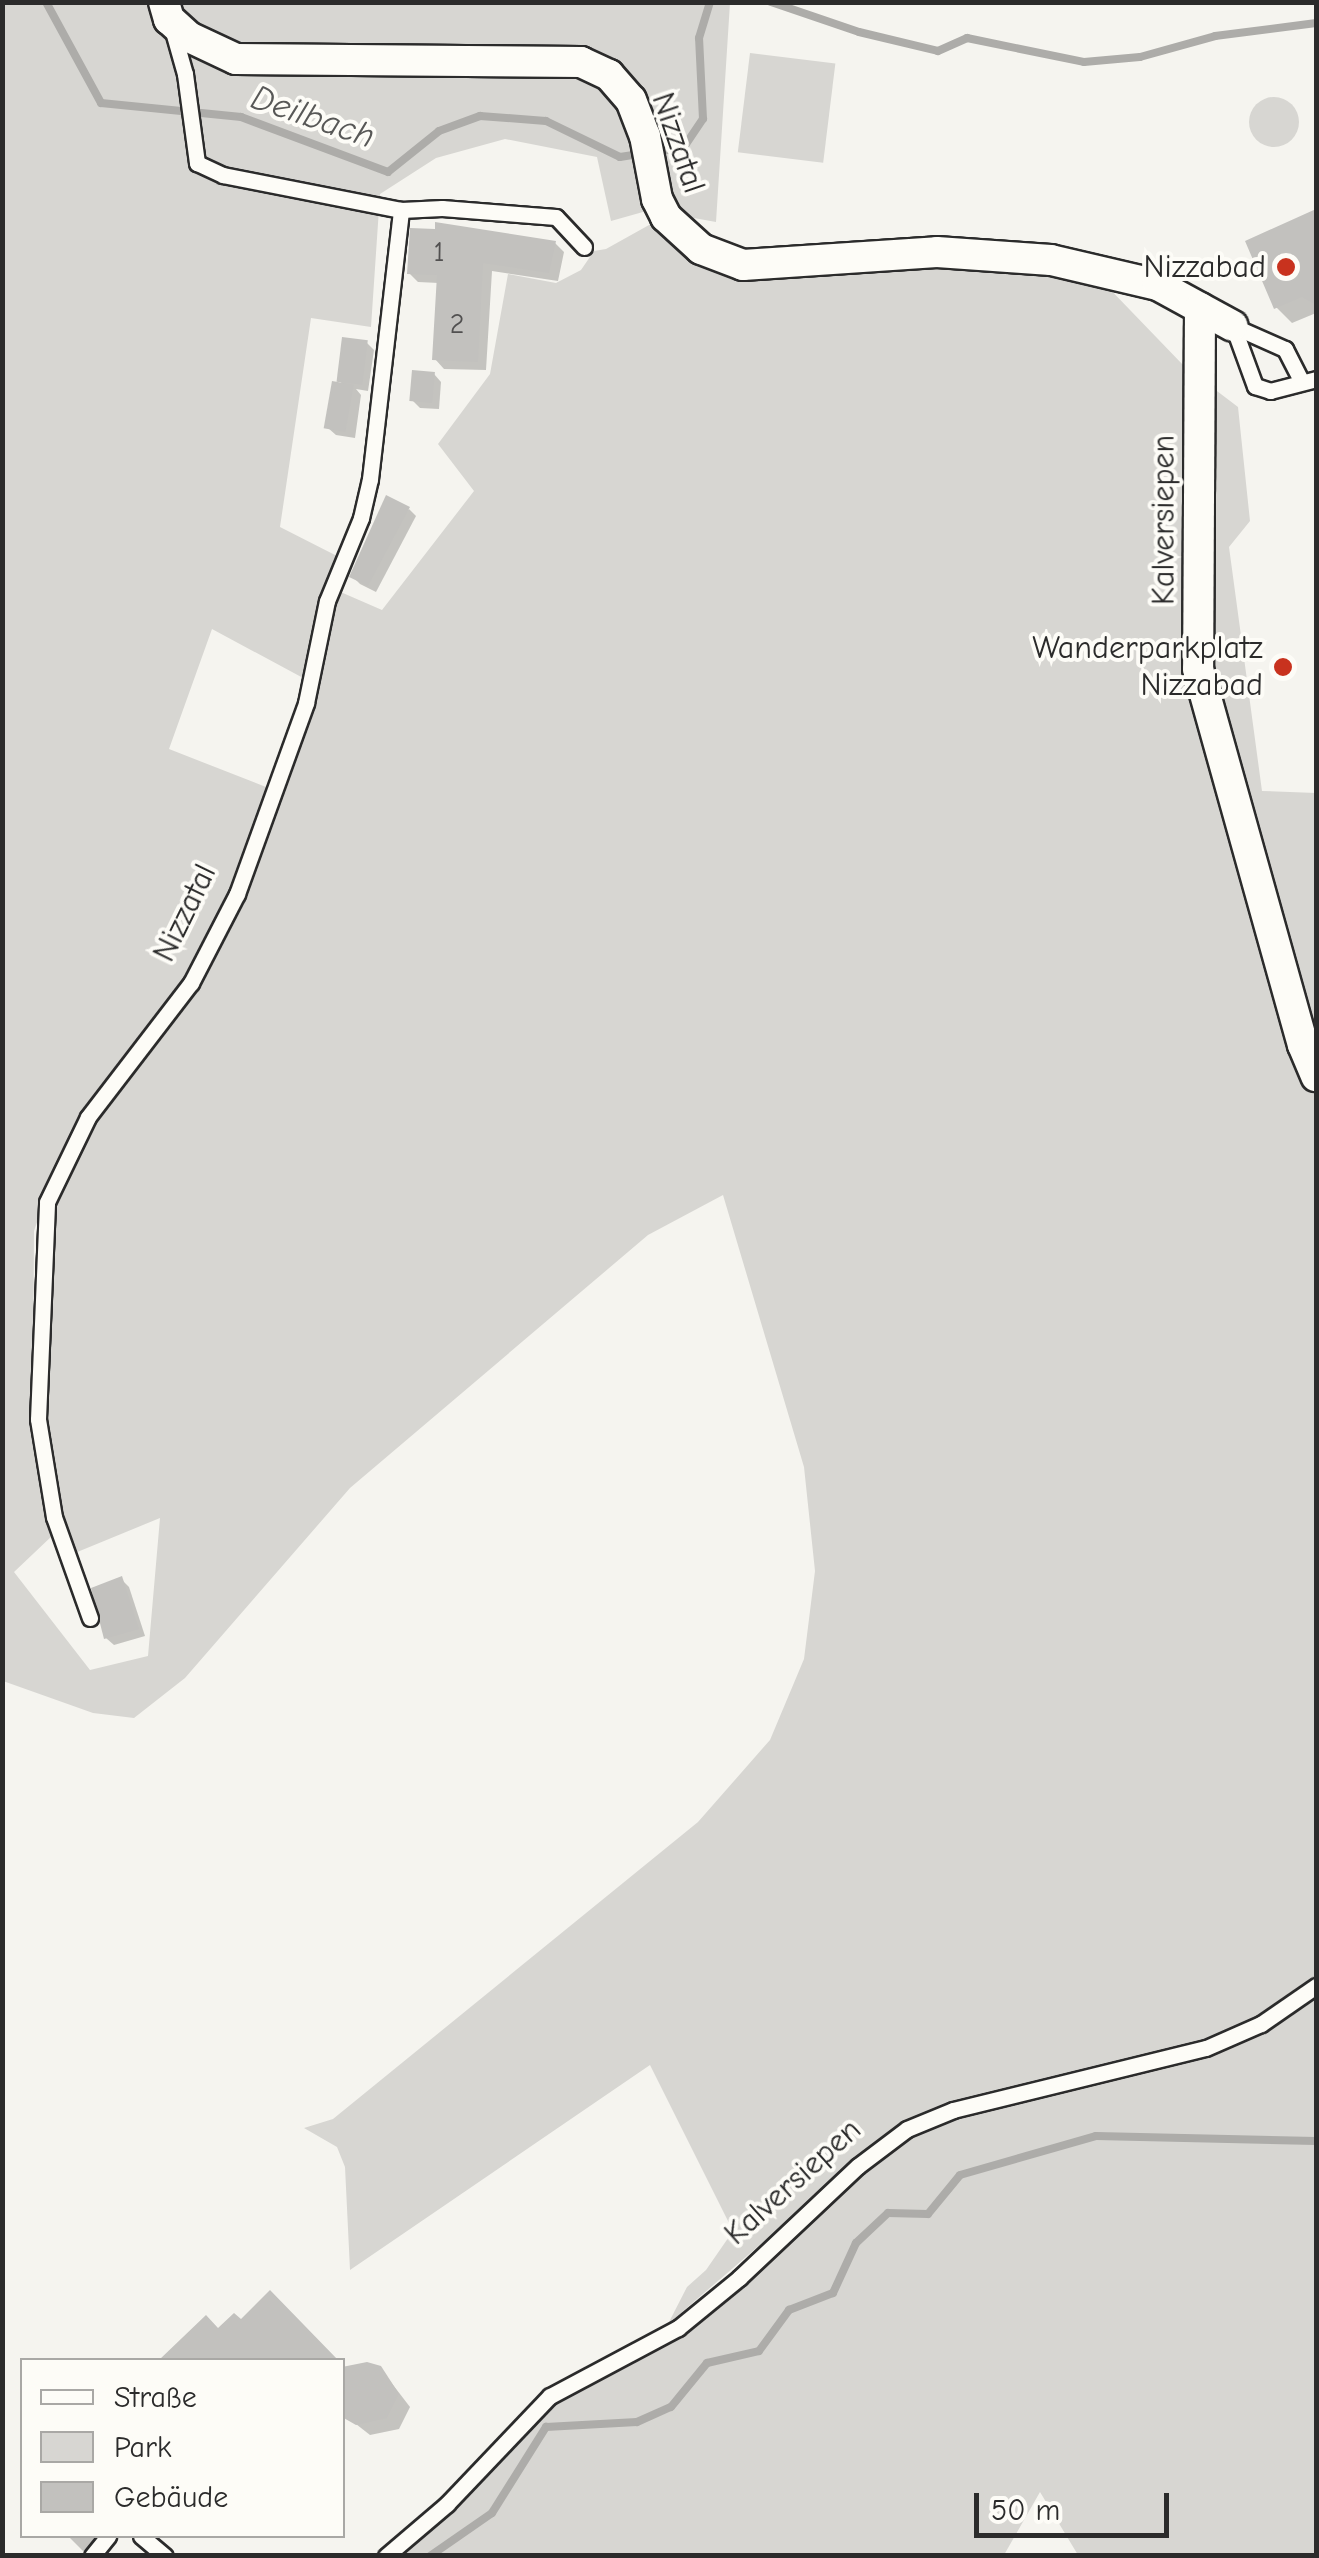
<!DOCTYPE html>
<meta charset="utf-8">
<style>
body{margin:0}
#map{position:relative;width:1319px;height:2558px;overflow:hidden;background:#f5f4ef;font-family:"Comic Neue",sans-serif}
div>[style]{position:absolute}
.green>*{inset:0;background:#d7d6d2;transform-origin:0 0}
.round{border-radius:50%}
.shadow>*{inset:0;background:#0003}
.stream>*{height:8px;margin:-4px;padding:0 4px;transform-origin:4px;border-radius:4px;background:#adaca9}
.building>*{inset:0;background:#c2c1be;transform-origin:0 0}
.roads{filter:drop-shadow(2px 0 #2b2b2b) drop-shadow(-2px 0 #2b2b2b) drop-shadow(0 2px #2b2b2b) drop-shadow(0 -2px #2b2b2b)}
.lane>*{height:15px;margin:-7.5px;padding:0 7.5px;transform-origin:7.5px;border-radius:7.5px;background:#fdfcf7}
.street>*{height:30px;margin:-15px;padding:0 15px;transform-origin:15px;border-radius:15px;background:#fdfcf7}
.dots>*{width:28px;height:28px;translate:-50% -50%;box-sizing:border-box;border:5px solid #fdfcf7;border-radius:50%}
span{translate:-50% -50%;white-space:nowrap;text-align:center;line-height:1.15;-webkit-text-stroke:8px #fdfcf7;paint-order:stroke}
.number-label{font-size:28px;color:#515050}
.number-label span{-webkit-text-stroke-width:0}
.street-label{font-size:32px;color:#2b2b2b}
.poi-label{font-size:32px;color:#2b2b2b}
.right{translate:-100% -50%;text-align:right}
.water-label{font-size:35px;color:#585857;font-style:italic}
.frame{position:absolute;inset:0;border:5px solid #2b2b2b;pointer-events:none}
.legend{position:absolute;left:20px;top:2358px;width:325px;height:180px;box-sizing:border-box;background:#fdfcf7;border:2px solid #a9a8a5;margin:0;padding:12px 18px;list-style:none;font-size:30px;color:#2b2b2b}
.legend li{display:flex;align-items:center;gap:20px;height:50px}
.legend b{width:50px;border:2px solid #a9a8a5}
.scale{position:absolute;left:974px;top:2493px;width:195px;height:45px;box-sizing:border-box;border:5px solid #2b2b2b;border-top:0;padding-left:12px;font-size:30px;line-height:35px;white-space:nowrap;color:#2b2b2b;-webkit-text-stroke:8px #fdfcf7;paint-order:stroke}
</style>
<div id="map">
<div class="green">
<i style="clip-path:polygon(2px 3px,730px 3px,716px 222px,650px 210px,611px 221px,597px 157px,505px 139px,436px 158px,380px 194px,371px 327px,311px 318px,280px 527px,337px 556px,305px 679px,212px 629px,169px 749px,271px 789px,233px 893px,189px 981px,86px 1114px,58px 1161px,34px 1231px,33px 1400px,53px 1535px,14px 1572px,90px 1670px,148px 1656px,160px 1518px,70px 1555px,56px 1514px,40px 1416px,50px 1209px,77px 1140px,194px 983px,239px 894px,336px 590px,382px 610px,474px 491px,438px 444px,490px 374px,508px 274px,556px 283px,581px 270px,594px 251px,606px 249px,658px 220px,698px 254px,947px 260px,1104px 283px,1184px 366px,1238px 407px,1250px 521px,1229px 547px,1262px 791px,1316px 793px,1316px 2555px,1078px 2555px,1040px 2492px,1004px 2555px,392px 2555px,552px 2399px,681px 2333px,808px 2225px,860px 2172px,914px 2133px,905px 2120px,668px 2324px,687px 2287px,706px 2270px,733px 2231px,650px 2065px,350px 2270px,345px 2167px,337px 2147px,304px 2128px,333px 2119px,698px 1822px,770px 1740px,804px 1659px,815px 1571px,804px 1467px,723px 1195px,648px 1235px,350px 1488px,185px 1678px,134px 1718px,93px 1713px,3px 1681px)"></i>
<i style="left:750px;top:53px;width:86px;height:100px;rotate:7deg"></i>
<i class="round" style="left:1249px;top:97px;width:50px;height:50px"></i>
</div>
<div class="shadow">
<i style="clip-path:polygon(1316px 212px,1316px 313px,1292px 323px,1276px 307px,1248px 242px)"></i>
<i style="clip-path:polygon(438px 224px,555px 243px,564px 252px,558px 281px,492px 271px,486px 370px,444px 369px,435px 359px,439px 283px,418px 282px,409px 273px)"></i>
<i style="clip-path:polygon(366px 342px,374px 350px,368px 391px,356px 389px,361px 395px,355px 438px,336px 435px,328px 428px,344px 385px,339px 381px)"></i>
<i style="clip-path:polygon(434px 374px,441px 382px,439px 409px,420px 408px,412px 400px)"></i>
<i style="clip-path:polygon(409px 509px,416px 516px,376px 592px,360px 584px,352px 576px)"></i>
<i style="clip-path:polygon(121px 1579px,129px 1587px,145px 1636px,114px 1645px,106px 1638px)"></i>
<i style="clip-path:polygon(270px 2294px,335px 2360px,162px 2360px,206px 2318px,219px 2331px,241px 2323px)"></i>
<i style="clip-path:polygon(380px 2368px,410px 2407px,399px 2429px,370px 2435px,347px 2417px)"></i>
<i style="clip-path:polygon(68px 2536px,108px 2536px,88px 2556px)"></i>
</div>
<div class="stream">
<i style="left:46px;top:2px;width:115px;rotate:61.4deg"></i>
<i style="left:101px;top:103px;width:141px;rotate:5.7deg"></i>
<i style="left:241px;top:117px;width:157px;rotate:20.5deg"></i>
<i style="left:388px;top:172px;width:65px;rotate:-38.8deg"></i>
<i style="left:439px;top:131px;width:44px;rotate:-20.1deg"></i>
<i style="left:480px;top:116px;width:66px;rotate:4.3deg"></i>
<i style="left:546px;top:121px;width:82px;rotate:25.9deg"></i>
<i style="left:620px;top:157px;width:20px;rotate:-9deg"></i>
<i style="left:771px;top:2px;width:93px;rotate:18.8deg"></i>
<i style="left:859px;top:32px;width:81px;rotate:13.5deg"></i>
<i style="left:938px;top:51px;width:32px;rotate:-24deg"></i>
<i style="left:967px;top:38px;width:119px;rotate:11.6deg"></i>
<i style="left:1084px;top:62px;width:56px;rotate:-5.1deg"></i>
<i style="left:1140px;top:57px;width:78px;rotate:-15.6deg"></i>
<i style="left:1215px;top:36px;width:102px;rotate:-7.3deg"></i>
<i style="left:654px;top:152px;width:30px;rotate:-9deg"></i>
<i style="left:684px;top:147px;width:34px;rotate:-56deg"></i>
<i style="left:703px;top:119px;width:81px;rotate:-92.8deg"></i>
<i style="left:699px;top:38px;width:38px;rotate:-73deg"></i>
<i style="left:430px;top:2556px;width:75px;rotate:-34.7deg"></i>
<i style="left:492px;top:2513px;width:102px;rotate:-57.9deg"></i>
<i style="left:546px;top:2427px;width:91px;rotate:-3.1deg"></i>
<i style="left:637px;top:2422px;width:37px;rotate:-24deg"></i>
<i style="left:671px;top:2407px;width:57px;rotate:-50.7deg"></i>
<i style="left:707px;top:2363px;width:53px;rotate:-13deg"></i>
<i style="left:759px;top:2351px;width:51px;rotate:-53.8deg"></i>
<i style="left:789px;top:2310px;width:47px;rotate:-21.1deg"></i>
<i style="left:833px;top:2293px;width:55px;rotate:-65.3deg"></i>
<i style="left:856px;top:2243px;width:44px;rotate:-43.2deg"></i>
<i style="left:888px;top:2213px;width:40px;rotate:1.4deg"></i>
<i style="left:928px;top:2214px;width:50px;rotate:-50.6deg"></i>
<i style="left:960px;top:2175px;width:141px;rotate:-16deg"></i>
<i style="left:1096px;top:2136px;width:220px;rotate:1.3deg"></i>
</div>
<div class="building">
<i style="clip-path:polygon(1316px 209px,1316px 305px,1302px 297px,1274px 309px,1245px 241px)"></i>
<i style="clip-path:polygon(435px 222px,556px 241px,549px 273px,483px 263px,478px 362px,432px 360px,437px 275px,407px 274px,410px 228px,435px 229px)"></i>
<i style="left:342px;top:337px;width:26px;height:45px;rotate:7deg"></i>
<i style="left:412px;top:370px;width:23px;height:31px;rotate:5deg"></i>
<i style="left:332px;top:381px;width:22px;height:48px;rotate:10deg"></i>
<i style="clip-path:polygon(386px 495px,410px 507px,368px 586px,349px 577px)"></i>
<i style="clip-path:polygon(122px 1576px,139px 1629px,104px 1639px,91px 1588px)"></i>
<i style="clip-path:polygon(270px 2290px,338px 2360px,159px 2360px,206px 2315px,218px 2328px,234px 2313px,241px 2319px)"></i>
<i style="clip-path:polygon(367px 2362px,381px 2366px,399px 2394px,387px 2418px,356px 2425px,342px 2417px,342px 2367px)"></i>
</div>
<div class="roads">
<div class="lane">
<i style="left:172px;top:28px;width:48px;rotate:74.2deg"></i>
<i style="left:185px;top:74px;width:90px;rotate:82.3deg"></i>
<i style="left:197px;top:163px;width:29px;rotate:25deg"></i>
<i style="left:223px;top:175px;width:181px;rotate:11.1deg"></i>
<i style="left:1233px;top:326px;width:64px;rotate:69.9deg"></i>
<i style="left:1255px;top:386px;width:16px;rotate:18deg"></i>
<i style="left:1270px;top:391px;width:48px;rotate:-14.6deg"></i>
<i style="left:1233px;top:326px;width:57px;rotate:23.9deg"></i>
<i style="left:1285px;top:349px;width:35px;rotate:63deg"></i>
<i style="left:90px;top:1618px;width:107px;rotate:-109.6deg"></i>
<i style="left:54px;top:1517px;width:99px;rotate:-99.3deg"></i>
<i style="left:38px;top:1419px;width:217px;rotate:-87.6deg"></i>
<i style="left:47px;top:1202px;width:94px;rotate:-64.2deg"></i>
<i style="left:88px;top:1117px;width:169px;rotate:-52.5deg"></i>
<i style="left:191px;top:983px;width:100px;rotate:-62.7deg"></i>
<i style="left:237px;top:894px;width:203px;rotate:-70.1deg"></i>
<i style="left:306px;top:703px;width:104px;rotate:-78.4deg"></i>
<i style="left:327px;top:601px;width:90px;rotate:-67.7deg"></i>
<i style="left:361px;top:518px;width:40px;rotate:-77deg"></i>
<i style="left:370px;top:479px;width:271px;rotate:-83.4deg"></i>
<i style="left:401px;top:210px;width:41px;rotate:-2.8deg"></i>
<i style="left:442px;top:208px;width:114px;rotate:4.5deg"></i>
<i style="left:556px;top:217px;width:41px;rotate:47deg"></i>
<i style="left:141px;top:2536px;width:31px;rotate:40deg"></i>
<i style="left:92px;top:2556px;width:26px;rotate:-51deg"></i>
<i style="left:386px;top:2556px;width:80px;rotate:-40.4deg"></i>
<i style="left:447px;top:2504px;width:149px;rotate:-46.4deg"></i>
<i style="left:550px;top:2396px;width:145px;rotate:-28deg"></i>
<i style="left:678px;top:2328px;width:79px;rotate:-39.3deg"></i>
<i style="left:739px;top:2278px;width:163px;rotate:-43.3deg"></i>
<i style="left:858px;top:2166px;width:61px;rotate:-37.1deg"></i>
<i style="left:907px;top:2129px;width:50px;rotate:-22.4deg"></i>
<i style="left:953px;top:2110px;width:260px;rotate:-13.8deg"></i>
<i style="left:1206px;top:2048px;width:60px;rotate:-23.6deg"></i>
<i style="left:1261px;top:2024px;width:67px;rotate:-34.6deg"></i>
</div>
<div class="street">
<i style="left:164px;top:2px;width:18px;rotate:74deg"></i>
<i style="left:169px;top:19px;width:27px;rotate:42deg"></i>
<i style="left:189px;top:37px;width:52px;rotate:25.1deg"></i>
<i style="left:236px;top:59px;width:345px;rotate:0.5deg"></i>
<i style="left:581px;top:62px;width:31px;rotate:25deg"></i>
<i style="left:609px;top:75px;width:33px;rotate:49deg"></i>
<i style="left:631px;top:100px;width:39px;rotate:69deg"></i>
<i style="left:645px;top:136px;width:64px;rotate:79.2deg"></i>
<i style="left:657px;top:199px;width:20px;rotate:63deg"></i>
<i style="left:666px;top:217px;width:47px;rotate:42.4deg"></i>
<i style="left:701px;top:249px;width:45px;rotate:20.9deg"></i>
<i style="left:743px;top:265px;width:194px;rotate:-3.8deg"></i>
<i style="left:937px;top:252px;width:114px;rotate:4deg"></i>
<i style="left:1051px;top:260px;width:110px;rotate:13.2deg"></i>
<i style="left:1158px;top:285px;width:85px;rotate:28.7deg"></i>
<i style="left:1200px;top:308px;width:361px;rotate:90.3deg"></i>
<i style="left:1198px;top:669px;width:390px;rotate:74.4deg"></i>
<i style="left:1303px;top:1045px;width:34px;rotate:67deg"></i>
</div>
</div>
<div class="dots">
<i style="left:1286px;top:267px;background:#c8321e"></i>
<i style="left:1283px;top:667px;background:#c8321e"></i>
</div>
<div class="number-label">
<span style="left:439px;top:252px">1</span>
<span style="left:457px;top:324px">2</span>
</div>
<div class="street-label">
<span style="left:678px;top:143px;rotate:71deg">Nizzatal</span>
<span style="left:1164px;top:520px;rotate:-90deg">Kalversiepen</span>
<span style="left:185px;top:913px;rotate:-64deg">Nizzatal</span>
<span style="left:793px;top:2182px;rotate:-42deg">Kalversiepen</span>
</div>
<div class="poi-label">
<span class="right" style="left:1266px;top:267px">Nizzabad</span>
<span class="right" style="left:1263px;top:667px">Wanderparkplatz<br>Nizzabad</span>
</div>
<div class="water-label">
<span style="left:313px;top:117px;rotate:19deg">Deilbach</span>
</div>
<div class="frame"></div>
<ul class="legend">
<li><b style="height:12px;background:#fdfcf7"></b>Straße</li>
<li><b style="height:28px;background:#d7d6d2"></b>Park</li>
<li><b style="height:28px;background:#c2c1be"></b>Gebäude</li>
</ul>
<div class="scale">50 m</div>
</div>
